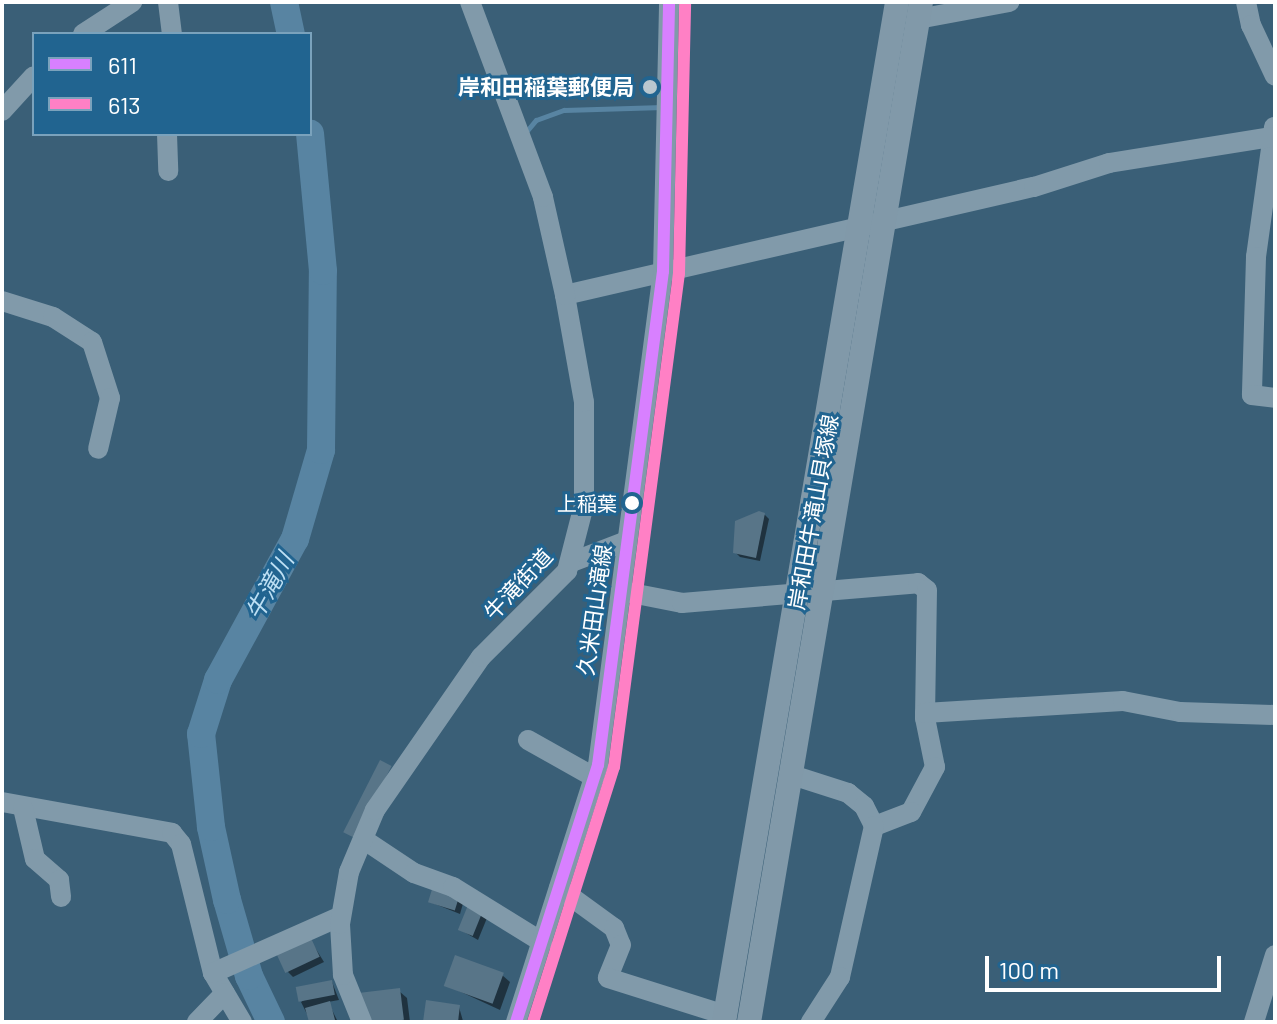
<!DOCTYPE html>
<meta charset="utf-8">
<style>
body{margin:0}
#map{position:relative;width:1277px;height:1024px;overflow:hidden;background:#3a5f77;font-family:Barlow,"Noto Sans JP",sans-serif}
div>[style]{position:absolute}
.shadow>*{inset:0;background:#0007}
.stream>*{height:5px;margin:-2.5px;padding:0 2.5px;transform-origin:2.5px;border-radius:2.5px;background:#5884a2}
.river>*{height:28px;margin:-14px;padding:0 14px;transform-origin:14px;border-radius:14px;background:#5884a2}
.building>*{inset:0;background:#587588;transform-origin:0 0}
.minor>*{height:20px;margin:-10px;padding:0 10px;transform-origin:10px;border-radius:10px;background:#819aaa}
.major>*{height:24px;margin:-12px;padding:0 12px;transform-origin:12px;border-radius:12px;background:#8199a9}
.bus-1>*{height:12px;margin:-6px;padding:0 6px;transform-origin:6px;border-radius:6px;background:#d880ff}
.bus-2>*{height:12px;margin:-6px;padding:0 6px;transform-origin:6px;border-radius:6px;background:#ff80c5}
.dots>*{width:22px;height:22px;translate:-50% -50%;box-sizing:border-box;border:4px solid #216490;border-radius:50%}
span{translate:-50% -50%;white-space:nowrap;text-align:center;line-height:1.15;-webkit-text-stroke:6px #216490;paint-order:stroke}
.bus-label{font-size:20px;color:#fff}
.right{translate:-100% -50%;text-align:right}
.poi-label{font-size:22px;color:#fff;font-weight:700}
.street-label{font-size:22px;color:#fff}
.water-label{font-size:24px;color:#bddff3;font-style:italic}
.frame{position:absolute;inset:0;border:4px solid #fff;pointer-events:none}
.legend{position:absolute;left:32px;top:32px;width:280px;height:104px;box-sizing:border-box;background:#216490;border:2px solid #7aa2bc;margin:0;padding:10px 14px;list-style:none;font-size:24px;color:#fff}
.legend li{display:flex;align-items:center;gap:16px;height:40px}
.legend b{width:40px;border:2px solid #7aa2bc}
.scale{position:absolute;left:985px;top:956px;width:236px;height:36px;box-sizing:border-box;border:4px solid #fff;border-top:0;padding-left:10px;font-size:24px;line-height:28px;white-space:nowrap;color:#fff;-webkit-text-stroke:6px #216490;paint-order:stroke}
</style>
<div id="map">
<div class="shadow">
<i style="clip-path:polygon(765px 515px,769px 519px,760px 561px,740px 557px,735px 552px,736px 523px)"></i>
<i style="clip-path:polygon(464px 900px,460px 914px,430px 902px)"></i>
<i style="clip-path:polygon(482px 913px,487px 918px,478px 940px,459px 929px)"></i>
<i style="clip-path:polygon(309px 938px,324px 962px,293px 977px,288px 972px)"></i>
<i style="clip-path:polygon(502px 975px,510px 982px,500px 1010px,446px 985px)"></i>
<i style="clip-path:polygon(332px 982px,339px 1000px,328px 1002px,338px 1022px,311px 1022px,301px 1002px)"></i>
<i style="clip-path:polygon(399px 991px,407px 998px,410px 1022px,364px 1022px)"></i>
<i style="clip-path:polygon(459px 1007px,463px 1021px,469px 1022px,425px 1022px)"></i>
</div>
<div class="stream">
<i style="left:525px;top:133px;width:17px;rotate:-50deg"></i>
<i style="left:536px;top:120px;width:30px;rotate:-20deg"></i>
<i style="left:564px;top:110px;width:99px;rotate:-1.7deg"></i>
</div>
<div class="river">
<i style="left:284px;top:2px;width:33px;rotate:78deg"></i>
<i style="left:271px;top:1022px;width:51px;rotate:-115.6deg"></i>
<i style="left:249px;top:976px;width:79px;rotate:-106.1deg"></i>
<i style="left:227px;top:900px;width:75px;rotate:-102.4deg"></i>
<i style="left:211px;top:827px;width:94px;rotate:-96.1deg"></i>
<i style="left:201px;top:734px;width:57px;rotate:-72.5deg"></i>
<i style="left:218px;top:680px;width:161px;rotate:-61.4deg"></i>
<i style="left:295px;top:539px;width:93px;rotate:-73.7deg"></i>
<i style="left:321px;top:450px;width:179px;rotate:-89.4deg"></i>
<i style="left:323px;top:271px;width:138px;rotate:-95.4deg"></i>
</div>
<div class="building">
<i style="clip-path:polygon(759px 511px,765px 513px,756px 558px,733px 553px,735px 521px)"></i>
<i style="left:380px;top:760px;width:13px;height:81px;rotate:27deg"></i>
<i style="left:433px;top:886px;width:28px;height:17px;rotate:17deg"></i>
<i style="left:468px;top:905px;width:16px;height:27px;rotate:22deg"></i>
<i style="left:310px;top:936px;width:23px;height:38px;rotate:65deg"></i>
<i style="left:455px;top:955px;width:52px;height:33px;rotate:20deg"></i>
<i style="left:332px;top:980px;width:15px;height:37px;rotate:79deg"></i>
<i style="left:400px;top:988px;width:32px;height:42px;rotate:83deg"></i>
<i style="clip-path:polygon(426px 1000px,460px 1005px,458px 1022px,423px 1022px)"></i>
<i style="clip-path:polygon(330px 1001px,335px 1020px,309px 1022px,305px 1008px)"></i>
</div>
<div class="minor">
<i style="left:168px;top:2px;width:32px;rotate:83deg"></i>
<i style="left:1246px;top:2px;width:24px;rotate:78deg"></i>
<i style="left:1251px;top:25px;width:56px;rotate:64.8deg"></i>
<i style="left:918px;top:19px;width:93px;rotate:-10.6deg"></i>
<i style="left:83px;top:34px;width:59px;rotate:-33.1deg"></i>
<i style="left:2px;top:111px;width:47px;rotate:-47.6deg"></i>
<i style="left:1274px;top:127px;width:131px;rotate:97.9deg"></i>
<i style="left:1256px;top:257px;width:138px;rotate:91.7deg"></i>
<i style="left:1252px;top:395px;width:23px;rotate:7deg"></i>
<i style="left:167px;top:134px;width:37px;rotate:88deg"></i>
<i style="left:565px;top:295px;width:481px;rotate:-13deg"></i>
<i style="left:1034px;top:187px;width:79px;rotate:-17.7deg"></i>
<i style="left:1109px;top:163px;width:165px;rotate:-9.1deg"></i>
<i style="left:2px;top:301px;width:53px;rotate:17.4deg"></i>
<i style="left:53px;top:317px;width:46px;rotate:32.7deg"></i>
<i style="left:92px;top:342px;width:59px;rotate:72.2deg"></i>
<i style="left:110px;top:398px;width:52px;rotate:103.2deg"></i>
<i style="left:572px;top:562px;width:59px;rotate:-20.9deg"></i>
<i style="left:621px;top:591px;width:62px;rotate:11.1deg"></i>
<i style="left:682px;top:603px;width:237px;rotate:-4.8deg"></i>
<i style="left:918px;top:583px;width:11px;rotate:38deg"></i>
<i style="left:927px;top:590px;width:128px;rotate:90.9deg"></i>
<i style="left:925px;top:718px;width:50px;rotate:78.5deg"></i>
<i style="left:935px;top:767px;width:51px;rotate:118.1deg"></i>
<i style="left:911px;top:812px;width:40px;rotate:159deg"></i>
<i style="left:925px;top:713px;width:198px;rotate:-3.5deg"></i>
<i style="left:1123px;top:701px;width:58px;rotate:10.9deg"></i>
<i style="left:1180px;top:712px;width:95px;rotate:1.8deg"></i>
<i style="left:528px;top:740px;width:76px;rotate:29.3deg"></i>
<i style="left:792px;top:775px;width:59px;rotate:17.8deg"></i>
<i style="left:848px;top:793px;width:21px;rotate:39deg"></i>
<i style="left:864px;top:806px;width:22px;rotate:63deg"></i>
<i style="left:874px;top:826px;width:155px;rotate:102.7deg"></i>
<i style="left:840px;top:977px;width:54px;rotate:122.8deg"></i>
<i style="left:2px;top:802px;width:173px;rotate:10.3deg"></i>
<i style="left:172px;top:833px;width:14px;rotate:51deg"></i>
<i style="left:181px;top:844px;width:133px;rotate:76.1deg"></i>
<i style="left:213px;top:973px;width:57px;rotate:59.4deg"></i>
<i style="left:23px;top:808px;width:52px;rotate:76.8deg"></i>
<i style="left:35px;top:859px;width:32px;rotate:41deg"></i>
<i style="left:59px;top:880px;width:17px;rotate:83deg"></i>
<i style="left:363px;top:839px;width:61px;rotate:33.7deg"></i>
<i style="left:414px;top:873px;width:41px;rotate:19.7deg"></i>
<i style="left:453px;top:887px;width:105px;rotate:31.7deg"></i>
<i style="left:559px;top:888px;width:68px;rotate:36deg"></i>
<i style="left:614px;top:928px;width:18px;rotate:68deg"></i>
<i style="left:621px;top:945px;width:35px;rotate:112deg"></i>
<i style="left:608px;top:978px;width:123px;rotate:17.5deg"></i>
<i style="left:213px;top:973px;width:140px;rotate:-24deg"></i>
<i style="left:197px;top:1022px;width:40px;rotate:-46deg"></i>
<i style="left:362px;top:1022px;width:51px;rotate:-112deg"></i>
<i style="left:343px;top:975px;width:51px;rotate:-93.4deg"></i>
<i style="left:340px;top:924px;width:53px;rotate:-80.2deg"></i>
<i style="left:349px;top:872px;width:67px;rotate:-67.2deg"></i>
<i style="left:375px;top:810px;width:186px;rotate:-55.3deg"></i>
<i style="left:481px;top:657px;width:122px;rotate:-45deg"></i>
<i style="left:567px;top:571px;width:68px;rotate:-75.6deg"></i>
<i style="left:584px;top:505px;width:103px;rotate:-90deg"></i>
<i style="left:584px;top:402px;width:109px;rotate:-100.1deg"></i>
<i style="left:565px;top:295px;width:100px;rotate:-102.7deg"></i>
<i style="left:543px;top:197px;width:208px;rotate:-110.5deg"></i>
<i style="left:516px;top:1022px;width:270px;rotate:-72.3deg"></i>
<i style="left:598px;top:765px;width:498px;rotate:-82.5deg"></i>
<i style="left:663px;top:271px;width:269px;rotate:-88.7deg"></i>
<i style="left:1254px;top:1022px;width:70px;rotate:-72.6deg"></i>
</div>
<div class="major">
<i style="left:724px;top:1022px;width:1035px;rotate:-80.37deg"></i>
<i style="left:749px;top:1022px;width:1034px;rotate:-80.43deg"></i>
</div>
<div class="bus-1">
<i style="left:516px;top:1022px;width:270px;rotate:-72.3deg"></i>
<i style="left:598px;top:765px;width:498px;rotate:-82.5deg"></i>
<i style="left:663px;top:271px;width:269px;rotate:-88.7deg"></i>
</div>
<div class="bus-2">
<i style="left:533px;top:1022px;width:268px;rotate:-72.4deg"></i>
<i style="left:614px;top:767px;width:498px;rotate:-82.5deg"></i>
<i style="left:679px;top:273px;width:271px;rotate:-88.7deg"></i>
</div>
<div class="dots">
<i style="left:650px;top:87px;background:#bac7cf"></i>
<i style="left:632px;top:503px;background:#fff"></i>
</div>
<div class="bus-label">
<span class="right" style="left:617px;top:503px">上稲葉</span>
</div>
<div class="poi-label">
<span class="right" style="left:634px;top:87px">岸和田稲葉郵便局</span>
</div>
<div class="street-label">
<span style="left:813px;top:512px;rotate:-80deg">岸和田牛滝山貝塚線</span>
<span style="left:518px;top:584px;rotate:-47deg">牛滝街道</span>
<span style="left:594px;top:610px;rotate:-82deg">久米田山滝線</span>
</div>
<div class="water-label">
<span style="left:269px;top:586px;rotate:-61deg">牛滝川</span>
</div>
<div class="frame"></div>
<ul class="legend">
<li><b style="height:10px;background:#d880ff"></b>611</li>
<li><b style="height:10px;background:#ff80c5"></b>613</li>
</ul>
<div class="scale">100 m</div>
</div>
